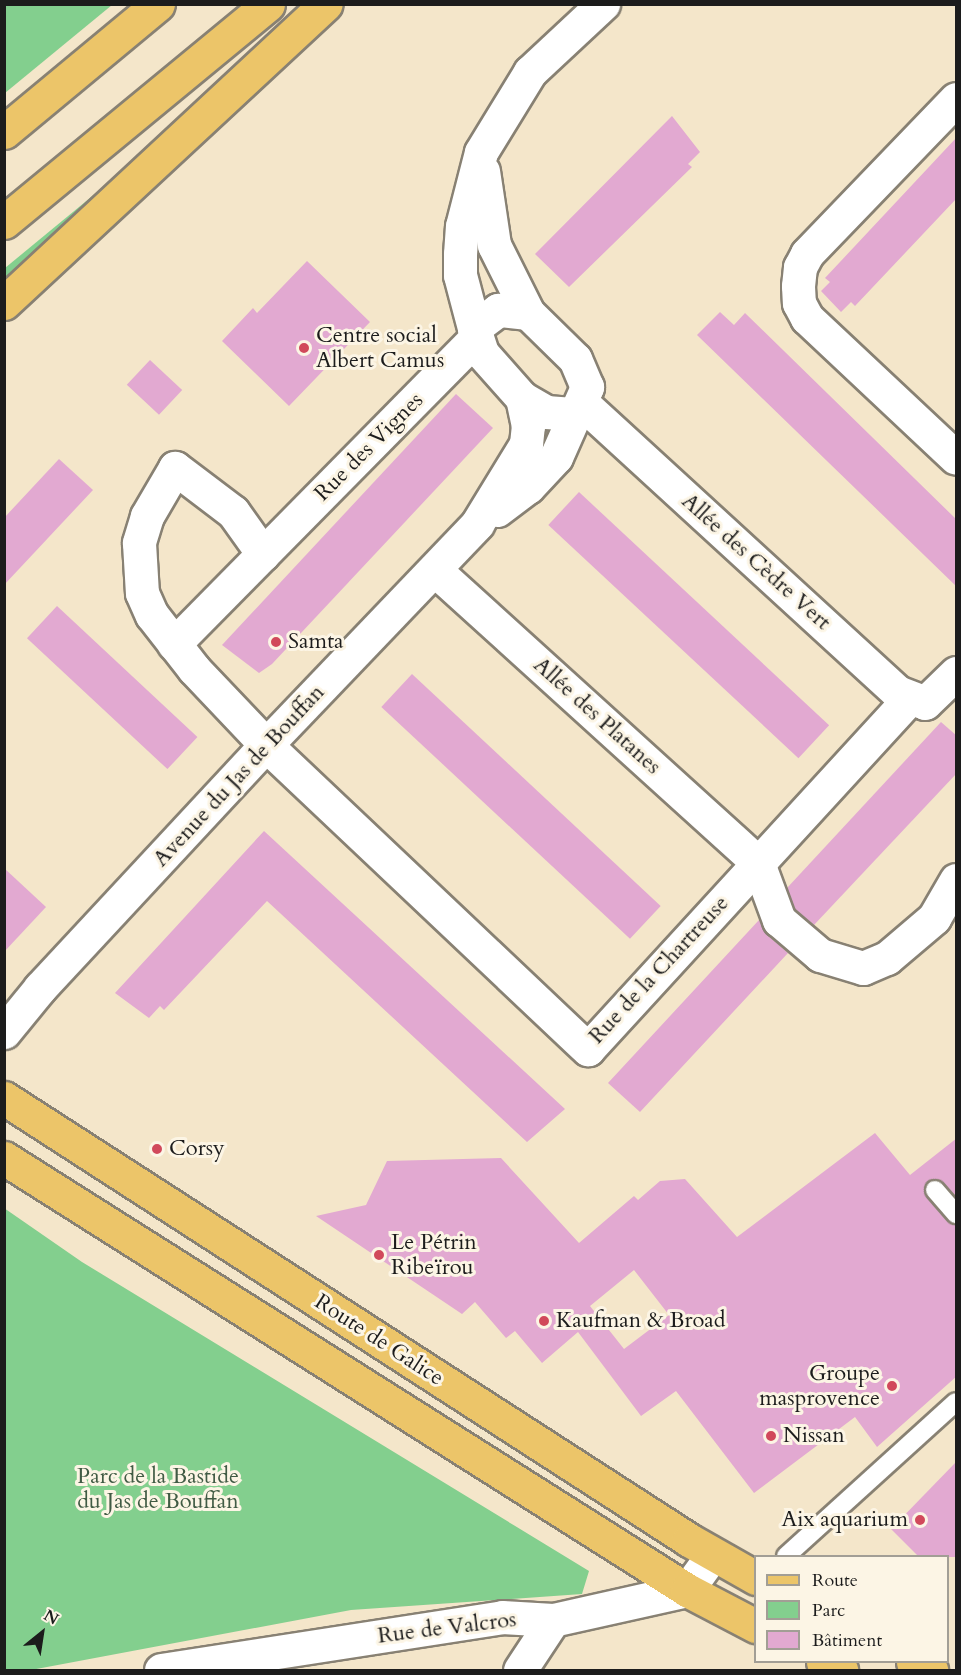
<!DOCTYPE html>
<meta charset="utf-8">
<style>
body{margin:0}
#map{position:relative;width:961px;height:1675px;overflow:hidden;background:#f4e6ca;font-family:Cardo,serif}
div>[style]{position:absolute}
.green>*{inset:0;background:#83cf8e}
.building>*{inset:0;background:#e2a9d1;transform-origin:0 0}
.roads{filter:drop-shadow(2px 0 #888173) drop-shadow(-2px 0 #888173) drop-shadow(0 2px #888173) drop-shadow(0 -2px #888173)}
.service>*{height:18px;margin:-9px;padding:0 9px;transform-origin:9px;border-radius:9px;background:#fff}
.minor>*{height:33px;margin:-16.5px;padding:0 16.5px;transform-origin:16.5px;border-radius:16.5px;background:#fff}
.tertiary>*{height:33px;margin:-16.5px;padding:0 16.5px;transform-origin:16.5px;border-radius:16.5px;background:#fff}
.primary>*{height:33px;margin:-16.5px;padding:0 16.5px;transform-origin:16.5px;border-radius:16.5px;background:#ecc569}
.trunk>*{height:33px;margin:-16.5px;padding:0 16.5px;transform-origin:16.5px;border-radius:16.5px;background:#ecc569}
.motorway>*{height:33px;margin:-16.5px;padding:0 16.5px;transform-origin:16.5px;border-radius:16.5px;background:#ecc569}
.dots>*{width:16px;height:16px;translate:-50% -50%;box-sizing:border-box;border:3px solid #fcf5e5;border-radius:50%}
span{translate:-50% -50%;white-space:nowrap;text-align:center;line-height:1.15;-webkit-text-stroke:6px #fcf5e5;paint-order:stroke}
.poi-label{font-size:22px;color:#1c1c1c}
.left{translate:0 -50%;text-align:left}
.right{translate:-100% -50%;text-align:right}
.street-label{font-size:22px;color:#1c1c1c}
.park-label{font-size:22px;color:#405b44}
.frame{position:absolute;inset:0;border:6px solid #1c1c1c;pointer-events:none}
.legend{position:absolute;left:754px;top:1555px;width:195px;height:108px;box-sizing:border-box;background:#fcf5e5;border:2px solid #a29e95;margin:0;padding:8px 10px;list-style:none;font-size:18px;color:#1c1c1c}
.legend li{display:flex;align-items:center;gap:12px;height:30px}
.legend b{width:30px;border:2px solid #a29e95}
.north{position:absolute;left:12px;top:1603px;width:60px;height:60px;-webkit-text-stroke:4px #fcf5e5;paint-order:stroke;rotate:30deg;font-size:16px;font-weight:700;line-height:24px;text-align:center;color:#1c1c1c}
.north::after{content:'';display:block;margin:auto;width:21px;height:27px;background:#1c1c1c;clip-path:polygon(50% 0,100% 100%,50% 72%,0 100%)}
</style>
<div id="map">
<div class="green">
<i style="clip-path:polygon(5px 4px,112px 4px,112px 5px,5px 93px)"></i>
<i style="clip-path:polygon(113px 179px,5px 279px,5px 268px)"></i>
<i style="clip-path:polygon(4px 1208px,82px 1262px,589px 1571px,582px 1594px,351px 1610px,31px 1670px,5px 1670px)"></i>
</div>
<div class="building">
<i style="clip-path:polygon(672px 116px,700px 152px,688px 164px,692px 167px,569px 287px,535px 254px)"></i>
<i style="clip-path:polygon(957px 137px,957px 198px,855px 306px,851px 302px,841px 312px,821px 291px,830px 282px,825px 278px)"></i>
<i style="clip-path:polygon(307px 261px,370px 322px,289px 406px,222px 341px,253px 308px,257px 313px)"></i>
<i style="clip-path:polygon(720px 312px,734px 325px,745px 313px,957px 520px,957px 587px,697px 335px)"></i>
<i style="left:150px;top:360px;width:44px;height:34px;rotate:43deg"></i>
<i style="clip-path:polygon(456px 394px,493px 428px,272px 664px,259px 673px,222px 645px)"></i>
<i style="clip-path:polygon(59px 459px,93px 490px,4px 585px,4px 518px)"></i>
<i style="left:579px;top:492px;width:342px;height:45px;rotate:43deg"></i>
<i style="left:57px;top:606px;width:192px;height:44px;rotate:43deg"></i>
<i style="left:412px;top:674px;width:340px;height:45px;rotate:43deg"></i>
<i style="clip-path:polygon(941px 722px,957px 736px,957px 773px,814px 925px,795px 909px,787px 888px)"></i>
<i style="clip-path:polygon(264px 831px,565px 1109px,527px 1142px,267px 901px,164px 1010px,160px 1006px,149px 1018px,115px 993px)"></i>
<i style="clip-path:polygon(4px 868px,46px 907px,4px 952px)"></i>
<i style="clip-path:polygon(759px 920px,766px 934px,788px 953px,640px 1112px,608px 1083px)"></i>
<i style="clip-path:polygon(evenodd,875px 1133px,910px 1175px,957px 1138px,957px 1197px,938px 1179px,928px 1181px,924px 1192px,948px 1221px,957px 1225px,957px 1376px,877px 1447px,855px 1417px,754px 1493px,676px 1391px,641px 1416px,578px 1332px,542px 1363px,515px 1331px,506px 1338px,475px 1302px,462px 1314px,316px 1216px,366px 1205px,387px 1161px,501px 1158px,579px 1243px,634px 1196px,638px 1200px,660px 1181px,685px 1179px,737px 1237px,875px 1133px,634px 1270px,669px 1315px,624px 1349px,590px 1306px,634px 1270px)"></i>
<i style="clip-path:polygon(957px 1461px,957px 1557px,919px 1557px,891px 1529px)"></i>
</div>
<div class="roads">
<div class="service">
<i style="left:935px;top:1190px;width:32px;rotate:49deg"></i>
<i style="left:786px;top:1556px;width:229px;rotate:-42.2deg"></i>
</div>
<div class="minor">
<i style="left:956px;top:99px;width:215px;rotate:133.9deg"></i>
<i style="left:807px;top:254px;width:15px;rotate:118deg"></i>
<i style="left:800px;top:267px;width:19px;rotate:96deg"></i>
<i style="left:798px;top:286px;width:17px;rotate:87deg"></i>
<i style="left:799px;top:303px;width:17px;rotate:62deg"></i>
<i style="left:807px;top:318px;width:204px;rotate:43.2deg"></i>
<i style="left:582px;top:403px;width:427px;rotate:42.5deg"></i>
<i style="left:897px;top:692px;width:30px;rotate:21deg"></i>
<i style="left:925px;top:703px;width:43px;rotate:-44.1deg"></i>
<i style="left:263px;top:554px;width:52px;rotate:-125.5deg"></i>
<i style="left:233px;top:512px;width:73px;rotate:-142.8deg"></i>
<i style="left:175px;top:468px;width:56px;rotate:120.3deg"></i>
<i style="left:147px;top:516px;width:28px;rotate:107deg"></i>
<i style="left:139px;top:543px;width:50px;rotate:86.6deg"></i>
<i style="left:142px;top:593px;width:24px;rotate:66deg"></i>
<i style="left:152px;top:615px;width:68px;rotate:52.1deg"></i>
<i style="left:194px;top:669px;width:105px;rotate:46.5deg"></i>
<i style="left:266px;top:745px;width:443px;rotate:43.4deg"></i>
<i style="left:588px;top:1049px;width:475px;rotate:-47.5deg"></i>
<i style="left:435px;top:570px;width:436px;rotate:42.2deg"></i>
<i style="left:758px;top:863px;width:61px;rotate:69.8deg"></i>
<i style="left:779px;top:920px;width:54px;rotate:40.5deg"></i>
<i style="left:820px;top:955px;width:45px;rotate:16.8deg"></i>
<i style="left:863px;top:968px;width:26px;rotate:-23deg"></i>
<i style="left:887px;top:958px;width:62px;rotate:-40.4deg"></i>
<i style="left:934px;top:918px;width:44px;rotate:-59.9deg"></i>
<i style="left:174px;top:644px;width:429px;rotate:-45.4deg"></i>
<i style="left:161px;top:1670px;width:345px;rotate:-8.8deg"></i>
<i style="left:502px;top:1617px;width:51px;rotate:3.4deg"></i>
<i style="left:553px;top:1620px;width:137px;rotate:-12.6deg"></i>
<i style="left:687px;top:1590px;width:44px;rotate:-54.2deg"></i>
<i style="left:520px;top:1670px;width:60px;rotate:-56.6deg"></i>
</div>
<div class="tertiary">
<i style="left:483px;top:171px;width:75px;rotate:81.5deg"></i>
<i style="left:494px;top:245px;width:76px;rotate:63.4deg"></i>
<i style="left:474px;top:328px;width:55px;rotate:-104.8deg"></i>
<i style="left:460px;top:275px;width:21px;rotate:-90deg"></i>
<i style="left:460px;top:254px;width:28px;rotate:-86deg"></i>
<i style="left:462px;top:226px;width:76px;rotate:-75.6deg"></i>
<i style="left:481px;top:152px;width:94px;rotate:-58.5deg"></i>
<i style="left:530px;top:72px;width:100px;rotate:-43deg"></i>
<i style="left:497px;top:510px;width:39px;rotate:-37deg"></i>
<i style="left:528px;top:487px;width:41px;rotate:-47deg"></i>
<i style="left:556px;top:457px;width:77px;rotate:-66.1deg"></i>
<i style="left:587px;top:387px;width:30px;rotate:-113deg"></i>
<i style="left:575px;top:359px;width:66px;rotate:-135.6deg"></i>
<i style="left:528px;top:313px;width:30px;rotate:-174deg"></i>
<i style="left:498px;top:310px;width:30px;rotate:143deg"></i>
<i style="left:474px;top:328px;width:26px;rotate:72deg"></i>
<i style="left:482px;top:353px;width:60px;rotate:48.4deg"></i>
<i style="left:522px;top:398px;width:28px;rotate:30deg"></i>
<i style="left:546px;top:412px;width:27px;rotate:4deg"></i>
<i style="left:4px;top:1032px;width:57px;rotate:-50.7deg"></i>
<i style="left:40px;top:988px;width:332px;rotate:-47.1deg"></i>
<i style="left:266px;top:745px;width:306px;rotate:-46.3deg"></i>
<i style="left:477px;top:524px;width:94px;rotate:-58.5deg"></i>
<i style="left:526px;top:444px;width:18px;rotate:-84deg"></i>
<i style="left:528px;top:426px;width:29px;rotate:-102deg"></i>
</div>
<div class="primary">
<i style="left:4px;top:1098px;width:815px;rotate:32.83deg"></i>
<i style="left:689px;top:1540px;width:77px;rotate:29.6deg"></i>
<i style="left:4px;top:1158px;width:808px;rotate:32.31deg"></i>
<i style="left:687px;top:1590px;width:78px;rotate:27.6deg"></i>
<i style="left:823px;top:1662px;width:20px;rotate:24deg"></i>
<i style="left:913px;top:1662px;width:20px;rotate:24deg"></i>
</div>
<div class="trunk">
<i style="left:4px;top:303px;width:439px;rotate:-42.9deg"></i>
</div>
<div class="motorway">
<i style="left:4px;top:132px;width:200px;rotate:-39.7deg"></i>
<i style="left:4px;top:222px;width:342px;rotate:-39.5deg"></i>
</div>
</div>
<div class="dots">
<i style="left:304px;top:348px;background:#d1495b"></i>
<i style="left:276px;top:642px;background:#d1495b"></i>
<i style="left:157px;top:1149px;background:#d1495b"></i>
<i style="left:379px;top:1255px;background:#d1495b"></i>
<i style="left:544px;top:1321px;background:#d1495b"></i>
<i style="left:892px;top:1386px;background:#d1495b"></i>
<i style="left:771px;top:1436px;background:#d1495b"></i>
<i style="left:920px;top:1520px;background:#d1495b"></i>
</div>
<div class="poi-label">
<span class="left" style="left:316px;top:348px">Centre social<br>Albert Camus</span>
<span class="left" style="left:288px;top:642px">Samta</span>
<span class="left" style="left:169px;top:1149px">Corsy</span>
<span class="left" style="left:391px;top:1255px">Le Pétrin<br>Ribeïrou</span>
<span class="left" style="left:556px;top:1321px">Kaufman &amp; Broad</span>
<span class="right" style="left:880px;top:1386px">Groupe<br>masprovence</span>
<span class="left" style="left:783px;top:1436px">Nissan</span>
<span class="right" style="left:908px;top:1520px">Aix aquarium</span>
</div>
<div class="street-label">
<span style="left:369px;top:447px;rotate:-45deg">Rue des Vignes</span>
<span style="left:756px;top:562px;rotate:42deg">Allée des Cèdre Vert</span>
<span style="left:597px;top:716px;rotate:42deg">Allée des Platanes</span>
<span style="left:239px;top:776px;rotate:-47deg">Avenue du Jas de Bouffan</span>
<span style="left:659px;top:970px;rotate:-47deg">Rue de la Chartreuse</span>
<span style="left:379px;top:1340px;rotate:33deg">Route de Galice</span>
<span style="left:447px;top:1628px;rotate:-7deg">Rue de Valcros</span>
</div>
<div class="park-label">
<span style="left:158px;top:1489px">Parc de la Bastide<br>du Jas de Bouffan</span>
</div>
<div class="frame"></div>
<ul class="legend">
<li><b style="height:8px;background:#ecc569"></b>Route</li>
<li><b style="height:16px;background:#83cf8e"></b>Parc</li>
<li><b style="height:16px;background:#e2a9d1"></b>Bâtiment</li>
</ul>
<div class="north">N</div>
</div>
